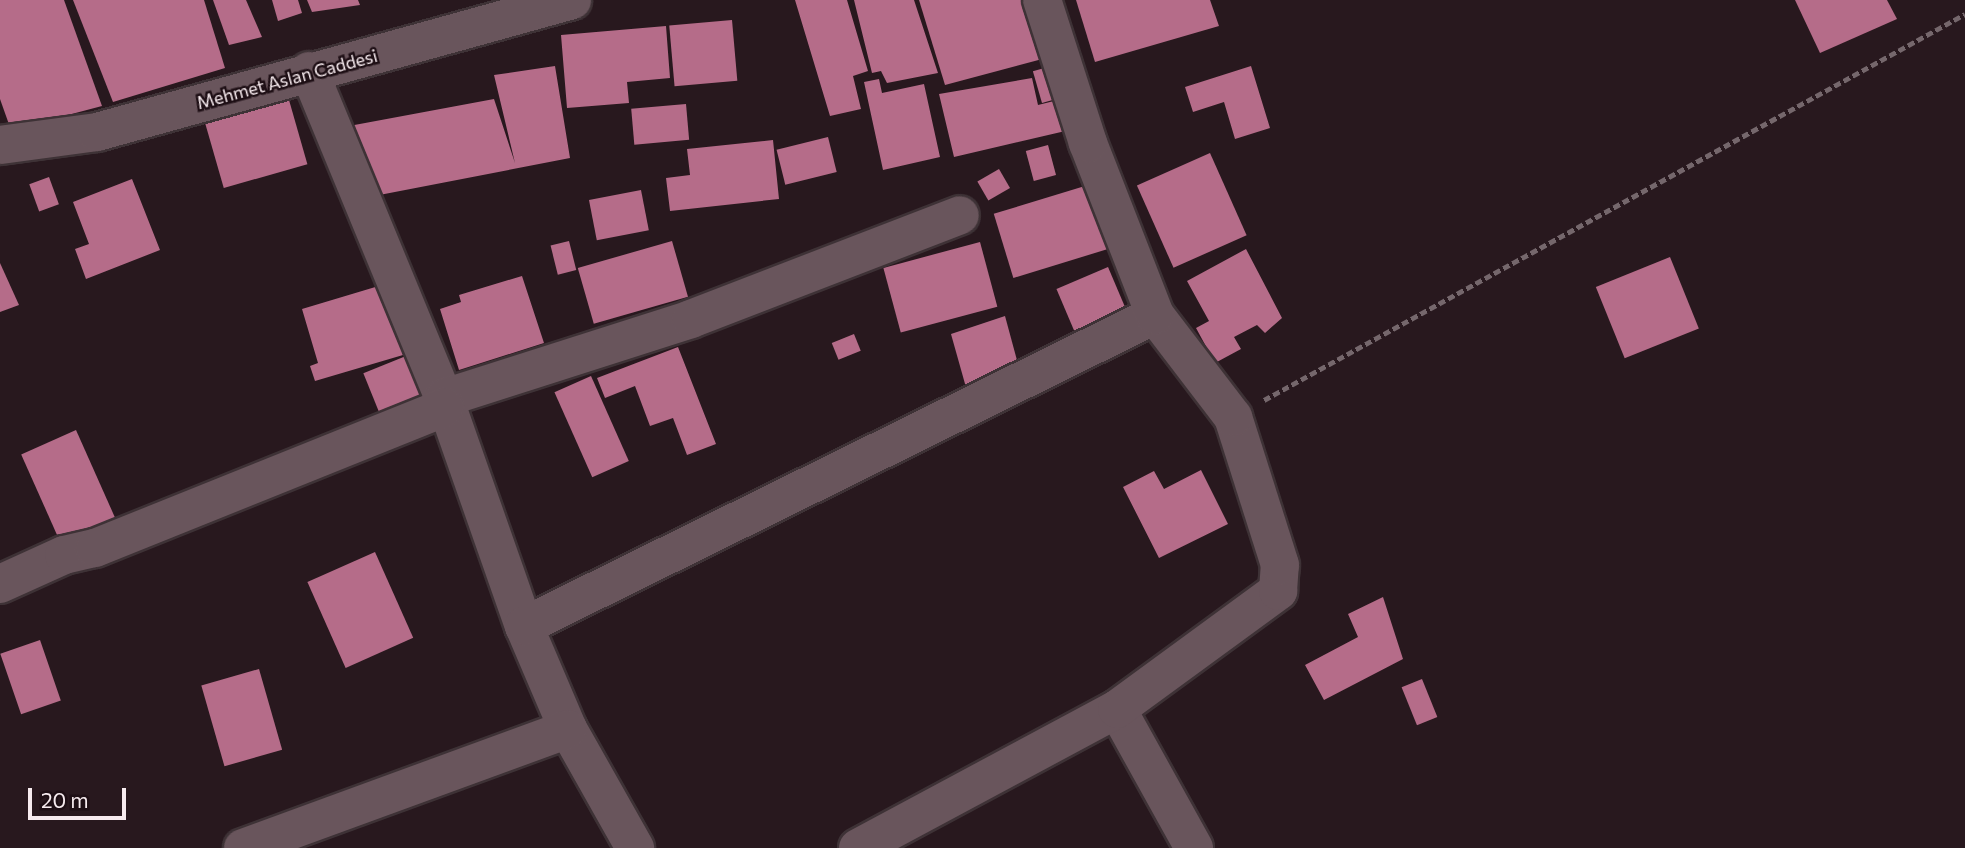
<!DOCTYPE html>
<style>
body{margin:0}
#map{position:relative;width:1965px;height:848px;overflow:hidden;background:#28181e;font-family:Commissioner,sans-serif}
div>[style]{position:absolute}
.building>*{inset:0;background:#b56c89;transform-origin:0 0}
.path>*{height:4.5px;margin-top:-2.25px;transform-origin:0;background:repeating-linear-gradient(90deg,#75676c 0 7px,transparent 0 10.5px)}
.roads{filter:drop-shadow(2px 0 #3e3236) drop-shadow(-2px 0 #3e3236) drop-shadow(0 2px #3e3236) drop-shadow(0 -2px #3e3236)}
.minor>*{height:38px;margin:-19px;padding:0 19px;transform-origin:19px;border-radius:19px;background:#69555c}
span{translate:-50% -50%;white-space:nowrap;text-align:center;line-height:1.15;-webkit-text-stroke:5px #1e0f15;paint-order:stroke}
.street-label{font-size:18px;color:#f7ebef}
.scale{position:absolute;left:28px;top:788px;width:98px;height:32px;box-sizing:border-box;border:4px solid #f7ebef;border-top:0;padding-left:9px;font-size:21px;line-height:24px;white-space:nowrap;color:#f7ebef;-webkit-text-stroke:5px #1e0f15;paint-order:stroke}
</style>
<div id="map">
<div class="building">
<i style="clip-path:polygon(0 0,64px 0,102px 106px,11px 130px,0 99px)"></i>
<i style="clip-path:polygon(73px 0,204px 0,225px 68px,113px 102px)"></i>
<i style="clip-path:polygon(213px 0,246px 0,262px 37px,229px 45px)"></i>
<i style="clip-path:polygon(272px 0,298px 0,302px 13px,278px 21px)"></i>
<i style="clip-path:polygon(307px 0,358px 0,360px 5px,312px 12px)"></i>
<i style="clip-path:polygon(795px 0,847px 0,868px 71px,853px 76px,861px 109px,830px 116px)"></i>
<i style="clip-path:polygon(854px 0,914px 0,938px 73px,887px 83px,881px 71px,872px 73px)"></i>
<i style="clip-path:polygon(919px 0,1028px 0,1046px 58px,945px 85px)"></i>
<i style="clip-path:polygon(1076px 0,1210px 0,1219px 26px,1095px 62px)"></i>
<i style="clip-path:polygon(1795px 0,1887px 0,1897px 19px,1820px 53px)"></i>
<i style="left:732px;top:20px;width:61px;height:63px;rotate:85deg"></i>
<i style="clip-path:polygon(666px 26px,670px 78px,627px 82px,629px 103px,567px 108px,561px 35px)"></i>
<i style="left:1055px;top:65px;width:33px;height:23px;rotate:74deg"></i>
<i style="clip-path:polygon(555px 66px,570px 158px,369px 197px,349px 126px,494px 99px,515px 163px,494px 75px)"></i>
<i style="clip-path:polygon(1251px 66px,1270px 128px,1235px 139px,1224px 102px,1193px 112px,1185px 87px)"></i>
<i style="clip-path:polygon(1032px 78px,1038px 105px,1066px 98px,1074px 129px,954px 157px,939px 94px)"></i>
<i style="clip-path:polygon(879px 79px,882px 93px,924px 84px,940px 157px,883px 170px,864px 82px)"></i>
<i style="left:287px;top:93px;width:74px;height:87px;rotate:74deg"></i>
<i style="left:686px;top:104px;width:36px;height:55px;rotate:85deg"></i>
<i style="left:828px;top:137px;width:36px;height:53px;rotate:76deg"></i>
<i style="clip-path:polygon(773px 140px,779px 199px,670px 211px,666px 178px,690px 175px,687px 149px)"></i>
<i style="left:1048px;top:145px;width:31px;height:23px;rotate:75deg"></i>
<i style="left:1210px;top:153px;width:90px;height:80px;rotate:66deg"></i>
<i style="left:999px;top:169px;width:22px;height:25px;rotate:60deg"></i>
<i style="left:49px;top:177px;width:29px;height:21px;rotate:70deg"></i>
<i style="clip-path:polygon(132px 179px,160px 250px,86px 279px,75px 249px,89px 244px,73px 202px)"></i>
<i style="left:1098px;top:182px;width:67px;height:109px;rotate:73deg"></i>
<i style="left:641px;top:190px;width:41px;height:53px;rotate:79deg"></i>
<i style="left:569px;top:241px;width:30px;height:19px;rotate:76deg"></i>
<i style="left:672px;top:241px;width:58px;height:98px;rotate:74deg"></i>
<i style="left:980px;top:242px;width:67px;height:100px;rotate:75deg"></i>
<i style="clip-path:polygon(1246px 249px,1282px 318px,1265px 333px,1257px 325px,1234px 337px,1241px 349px,1215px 363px,1196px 328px,1209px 321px,1187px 281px)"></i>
<i style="left:1670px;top:257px;width:77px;height:80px;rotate:68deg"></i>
<i style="clip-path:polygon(0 263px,19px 305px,0 312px)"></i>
<i style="left:1108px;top:267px;width:53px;height:56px;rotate:67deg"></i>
<i style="clip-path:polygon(522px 276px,544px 343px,459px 370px,440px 309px,461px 302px,459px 295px)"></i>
<i style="clip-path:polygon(382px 285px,403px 355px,315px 381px,310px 366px,318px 363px,302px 309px)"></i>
<i style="clip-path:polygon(1005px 316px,1018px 364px,967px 391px,951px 334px)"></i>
<i style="left:854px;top:334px;width:18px;height:24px;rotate:68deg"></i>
<i style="clip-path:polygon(678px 347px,716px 444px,687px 455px,673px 418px,650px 426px,635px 386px,605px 398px,597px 378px)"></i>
<i style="left:406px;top:356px;width:51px;height:46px;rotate:68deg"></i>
<i style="left:591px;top:376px;width:93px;height:40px;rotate:66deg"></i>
<i style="left:76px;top:430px;width:101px;height:60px;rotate:66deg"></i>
<i style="clip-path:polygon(1201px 470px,1228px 524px,1159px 558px,1123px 487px,1154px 471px,1164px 489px)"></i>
<i style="left:375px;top:552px;width:94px;height:74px;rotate:66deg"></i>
<i style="clip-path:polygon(1383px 597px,1403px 659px,1324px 700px,1305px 665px,1358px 637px,1348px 614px)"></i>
<i style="left:40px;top:640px;width:64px;height:42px;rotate:71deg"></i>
<i style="left:259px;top:669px;width:84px;height:60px;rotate:74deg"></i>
<i style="left:1422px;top:679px;width:41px;height:22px;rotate:68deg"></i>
</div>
<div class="path">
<i style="left:1264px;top:400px;width:800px;rotate:-28.84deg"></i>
</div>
<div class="roads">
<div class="minor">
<i style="left:309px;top:71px;width:354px;rotate:67.6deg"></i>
<i style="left:444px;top:398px;width:242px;rotate:70.7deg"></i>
<i style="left:524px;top:626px;width:112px;rotate:66.9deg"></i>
<i style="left:568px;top:729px;width:137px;rotate:60.6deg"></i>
<i style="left:0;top:145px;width:98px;rotate:-7.6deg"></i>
<i style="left:97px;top:132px;width:493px;rotate:-15.5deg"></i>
<i style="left:444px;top:398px;width:259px;rotate:-17.7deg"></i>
<i style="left:691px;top:319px;width:288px;rotate:-21.1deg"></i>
<i style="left:0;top:584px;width:70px;rotate:-24.4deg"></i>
<i style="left:64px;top:555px;width:32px;rotate:-13deg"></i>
<i style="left:95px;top:548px;width:377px;rotate:-21.9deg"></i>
<i style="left:524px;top:626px;width:703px;rotate:-26.24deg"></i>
<i style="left:1117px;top:709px;width:159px;rotate:61deg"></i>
<i style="left:243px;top:848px;width:346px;rotate:-20.1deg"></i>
<i style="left:858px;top:848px;width:294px;rotate:-28.2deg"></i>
<i style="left:1117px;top:709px;width:200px;rotate:-36.2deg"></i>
<i style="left:1278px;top:591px;width:26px;rotate:-86deg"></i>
<i style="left:1280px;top:565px;width:155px;rotate:-107.6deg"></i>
<i style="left:1233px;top:417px;width:128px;rotate:-127.4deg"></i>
<i style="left:1155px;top:315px;width:185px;rotate:-111.3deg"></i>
<i style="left:1088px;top:143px;width:150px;rotate:-107.8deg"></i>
</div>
</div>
<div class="street-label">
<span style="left:287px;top:79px;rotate:-15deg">Mehmet Aslan Caddesi</span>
</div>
<div class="scale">20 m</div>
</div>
